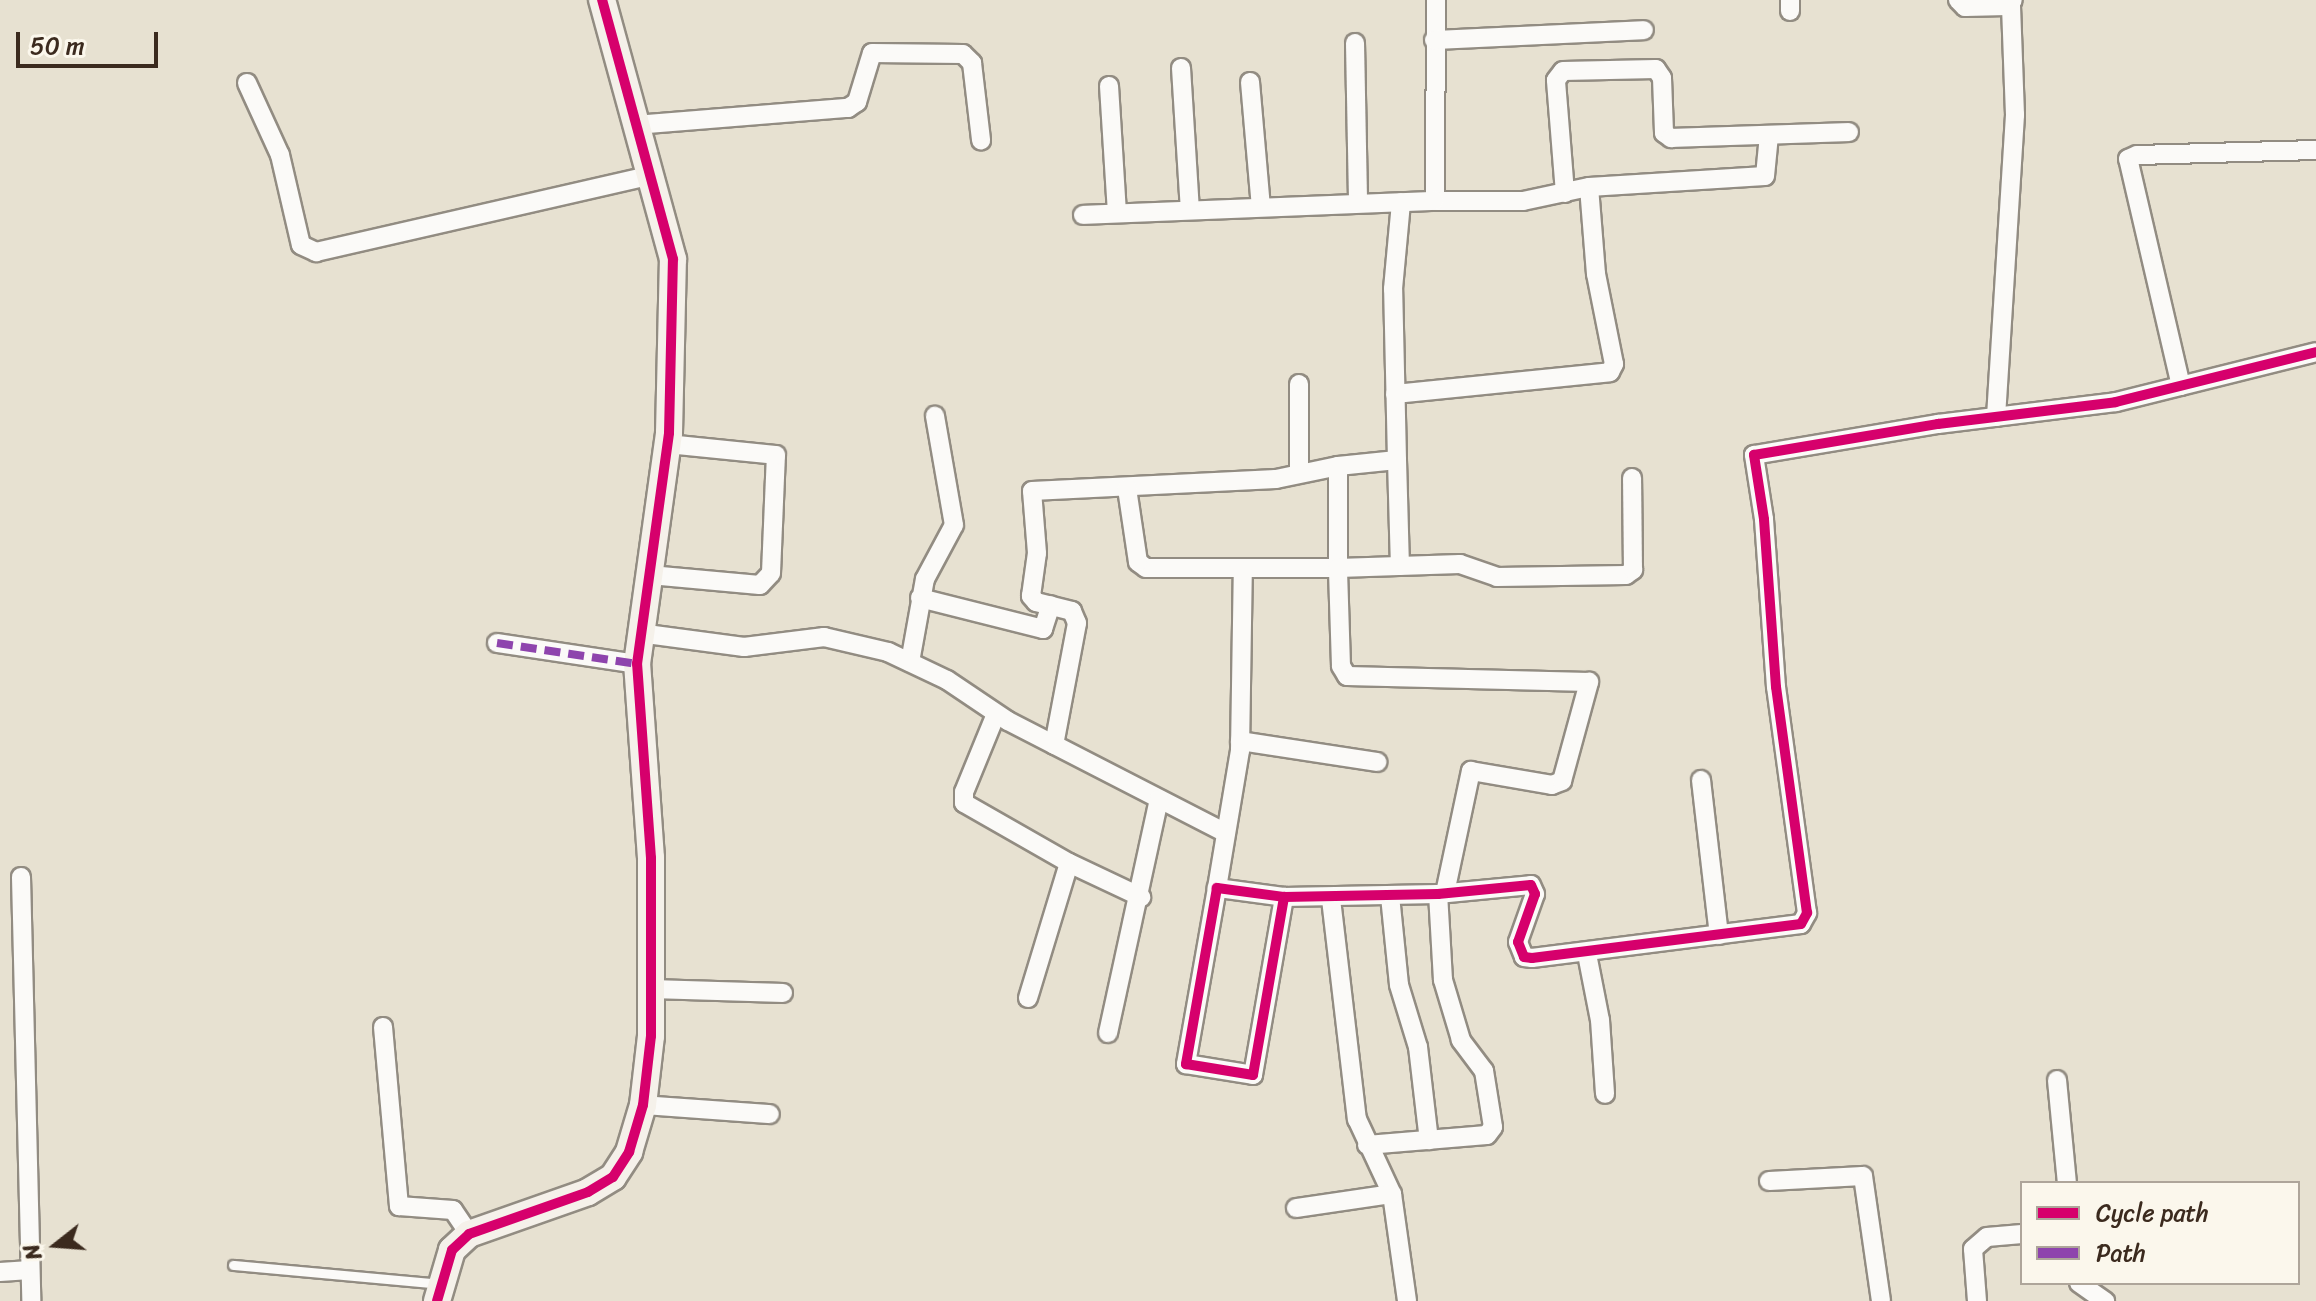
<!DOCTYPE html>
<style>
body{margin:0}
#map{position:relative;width:2316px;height:1301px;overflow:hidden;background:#e7e1d1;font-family:Sriracha,sans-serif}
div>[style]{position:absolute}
.roads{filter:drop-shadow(2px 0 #928c82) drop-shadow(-2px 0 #928c82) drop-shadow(0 2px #928c82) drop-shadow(0 -2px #928c82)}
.lane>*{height:9px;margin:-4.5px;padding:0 4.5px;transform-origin:4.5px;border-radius:4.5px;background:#fbfaf8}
.street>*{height:18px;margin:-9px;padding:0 9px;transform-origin:9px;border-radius:9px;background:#fbfaf8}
.secondary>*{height:26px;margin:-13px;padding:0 13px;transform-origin:13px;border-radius:13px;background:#f5f1ea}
.quiet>*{height:8px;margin-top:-4px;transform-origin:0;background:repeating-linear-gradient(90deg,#8e44ad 0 16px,transparent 0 24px)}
.cycleway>*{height:10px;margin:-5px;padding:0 5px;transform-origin:5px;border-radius:5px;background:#d6006c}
span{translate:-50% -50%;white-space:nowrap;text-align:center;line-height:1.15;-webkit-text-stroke:6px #fbf7ec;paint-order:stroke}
.legend{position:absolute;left:2020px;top:1181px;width:280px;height:104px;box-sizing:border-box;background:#fbf7ec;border:2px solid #aea59a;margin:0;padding:10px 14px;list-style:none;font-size:24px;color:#3b2a1e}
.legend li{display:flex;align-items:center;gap:16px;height:40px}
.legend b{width:40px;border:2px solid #aea59a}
.north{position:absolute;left:16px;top:1205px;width:80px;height:80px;-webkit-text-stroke:6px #fbf7ec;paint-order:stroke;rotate:253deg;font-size:22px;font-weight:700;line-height:32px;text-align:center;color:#3b2a1e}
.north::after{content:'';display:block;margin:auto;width:28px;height:36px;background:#3b2a1e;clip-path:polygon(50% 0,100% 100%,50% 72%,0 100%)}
.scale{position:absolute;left:16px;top:32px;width:142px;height:36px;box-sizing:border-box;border:4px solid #3b2a1e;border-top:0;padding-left:10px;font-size:24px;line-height:28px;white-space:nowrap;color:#3b2a1e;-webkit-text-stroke:6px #fbf7ec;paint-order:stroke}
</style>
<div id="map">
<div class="roads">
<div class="lane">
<i style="left:233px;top:1265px;width:208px;rotate:5.2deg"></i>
</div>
<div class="street">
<i style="left:1436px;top:0;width:201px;rotate:90.3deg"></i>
<i style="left:1435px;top:201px;width:88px"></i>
<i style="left:1523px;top:201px;width:67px;rotate:-12deg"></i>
<i style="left:1589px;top:187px;width:176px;rotate:-3.6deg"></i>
<i style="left:1765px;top:176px;width:41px;rotate:-84.4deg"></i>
<i style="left:1790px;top:0;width:11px;rotate:90deg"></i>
<i style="left:1958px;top:0;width:10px;rotate:45deg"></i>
<i style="left:1965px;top:7px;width:42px;rotate:-1.4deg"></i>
<i style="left:2007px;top:6px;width:8px;rotate:-45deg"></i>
<i style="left:1434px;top:40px;width:210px;rotate:-2.7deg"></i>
<i style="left:1355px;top:43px;width:159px;rotate:88.9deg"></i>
<i style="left:1181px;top:68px;width:142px;rotate:86.4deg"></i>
<i style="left:1250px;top:82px;width:125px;rotate:85deg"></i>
<i style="left:247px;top:83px;width:79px;rotate:65.4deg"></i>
<i style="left:280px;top:155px;width:92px;rotate:76.9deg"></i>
<i style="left:301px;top:245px;width:17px;rotate:25deg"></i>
<i style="left:316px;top:252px;width:344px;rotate:-12.9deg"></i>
<i style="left:1109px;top:86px;width:127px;rotate:86.4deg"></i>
<i style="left:635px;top:125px;width:214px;rotate:-4.6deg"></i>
<i style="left:848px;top:108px;width:11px;rotate:-34deg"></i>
<i style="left:857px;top:102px;width:51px;rotate:-73deg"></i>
<i style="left:872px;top:53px;width:91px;rotate:0.6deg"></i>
<i style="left:963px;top:54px;width:13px;rotate:45deg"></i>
<i style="left:972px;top:63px;width:78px;rotate:83.3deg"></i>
<i style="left:1565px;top:193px;width:113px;rotate:-94.6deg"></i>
<i style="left:1556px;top:80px;width:11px;rotate:-52deg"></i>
<i style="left:1563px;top:71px;width:93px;rotate:-1.2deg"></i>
<i style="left:1656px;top:69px;width:11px;rotate:56deg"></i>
<i style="left:1662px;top:78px;width:55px;rotate:87.9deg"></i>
<i style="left:1664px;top:133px;width:9px;rotate:36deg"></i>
<i style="left:1671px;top:138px;width:178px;rotate:-1.9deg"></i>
<i style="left:1083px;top:215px;width:352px;rotate:-2.3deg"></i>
<i style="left:2181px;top:386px;width:233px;rotate:-103.1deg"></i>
<i style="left:2128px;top:159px;width:10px;rotate:-24deg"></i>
<i style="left:2137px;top:155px;width:179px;rotate:-1.6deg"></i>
<i style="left:1395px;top:394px;width:216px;rotate:-5.8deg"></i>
<i style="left:1610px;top:372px;width:9px;rotate:-63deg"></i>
<i style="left:1614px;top:364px;width:92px;rotate:-101.3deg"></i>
<i style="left:1596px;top:274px;width:87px;rotate:-94.6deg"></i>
<i style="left:1996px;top:417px;width:303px;rotate:-86.4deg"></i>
<i style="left:2015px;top:115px;width:111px;rotate:-92.1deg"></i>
<i style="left:1397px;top:460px;width:106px;rotate:88.4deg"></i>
<i style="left:1338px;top:466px;width:59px;rotate:-5.8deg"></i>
<i style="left:1397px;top:460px;width:171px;rotate:-91.3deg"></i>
<i style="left:1393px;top:289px;width:87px;rotate:-84.7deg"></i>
<i style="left:1299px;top:473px;width:89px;rotate:-90deg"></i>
<i style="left:650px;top:575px;width:110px;rotate:5.2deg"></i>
<i style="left:760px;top:585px;width:16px;rotate:-47deg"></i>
<i style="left:771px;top:573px;width:118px;rotate:-87.6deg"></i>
<i style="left:776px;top:455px;width:110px;rotate:-174.2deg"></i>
<i style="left:920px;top:598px;width:127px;rotate:14.1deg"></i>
<i style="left:1043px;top:629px;width:25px;rotate:-72deg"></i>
<i style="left:639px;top:633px;width:106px;rotate:7.6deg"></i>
<i style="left:744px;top:647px;width:81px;rotate:-7.1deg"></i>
<i style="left:824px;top:637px;width:66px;rotate:13.2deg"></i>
<i style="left:888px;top:652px;width:65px;rotate:25.4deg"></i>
<i style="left:947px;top:680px;width:73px;rotate:33.9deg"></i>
<i style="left:1008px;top:721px;width:245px;rotate:27.2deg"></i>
<i style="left:497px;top:643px;width:142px;rotate:8.5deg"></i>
<i style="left:910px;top:662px;width:84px;rotate:-79.8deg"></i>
<i style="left:925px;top:579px;width:61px;rotate:-61.8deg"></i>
<i style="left:954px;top:525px;width:111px;rotate:-99.9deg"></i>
<i style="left:996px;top:714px;width:84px;rotate:112.3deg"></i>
<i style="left:964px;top:792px;width:11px;rotate:90deg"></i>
<i style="left:964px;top:803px;width:121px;rotate:29.7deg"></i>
<i style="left:1069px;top:863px;width:80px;rotate:25.3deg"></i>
<i style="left:1240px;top:741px;width:139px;rotate:8.7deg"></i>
<i style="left:1054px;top:745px;width:124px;rotate:-79.3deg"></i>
<i style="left:1077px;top:623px;width:13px;rotate:-113deg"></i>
<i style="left:1072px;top:611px;width:37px;rotate:-166deg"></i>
<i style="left:1036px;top:602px;width:8px;rotate:-130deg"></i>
<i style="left:1031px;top:596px;width:43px;rotate:-82.1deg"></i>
<i style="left:1037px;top:553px;width:62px;rotate:-94.6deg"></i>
<i style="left:1032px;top:491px;width:244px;rotate:-2.8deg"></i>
<i style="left:1276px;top:479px;width:63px;rotate:-11.8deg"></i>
<i style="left:1338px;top:466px;width:102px;rotate:90deg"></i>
<i style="left:1338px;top:568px;width:192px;rotate:180deg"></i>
<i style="left:1146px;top:568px;width:10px;rotate:-143deg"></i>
<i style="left:1138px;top:562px;width:75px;rotate:-98.5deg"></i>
<i style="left:1701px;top:780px;width:156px;rotate:83.4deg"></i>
<i style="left:21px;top:877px;width:424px;rotate:88.6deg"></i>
<i style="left:1217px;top:888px;width:140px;rotate:-80.5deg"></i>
<i style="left:1240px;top:750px;width:182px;rotate:-89.1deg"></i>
<i style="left:1445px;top:893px;width:125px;rotate:-78deg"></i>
<i style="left:1471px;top:771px;width:82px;rotate:9.8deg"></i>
<i style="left:1552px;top:785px;width:11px;rotate:-22deg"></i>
<i style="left:1562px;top:781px;width:103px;rotate:-74.7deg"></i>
<i style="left:1589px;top:682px;width:242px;rotate:-178.6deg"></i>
<i style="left:1347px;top:676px;width:12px;rotate:-121deg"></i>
<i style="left:1341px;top:666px;width:98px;rotate:-91.8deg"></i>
<i style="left:1338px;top:568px;width:122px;rotate:-1.9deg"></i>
<i style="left:1460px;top:564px;width:39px;rotate:19deg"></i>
<i style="left:1497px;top:577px;width:129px;rotate:-0.9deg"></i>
<i style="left:1626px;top:575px;width:9px;rotate:-36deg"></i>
<i style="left:1633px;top:570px;width:92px;rotate:-90.6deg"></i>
<i style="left:1390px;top:896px;width:89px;rotate:84.2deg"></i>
<i style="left:1399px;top:985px;width:65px;rotate:73deg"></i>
<i style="left:1418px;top:1047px;width:94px;rotate:83.3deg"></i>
<i style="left:1284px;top:897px;width:68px;rotate:-172.3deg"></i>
<i style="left:1217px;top:888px;width:179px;rotate:100deg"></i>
<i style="left:1186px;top:1064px;width:68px;rotate:9.3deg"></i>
<i style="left:1253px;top:1075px;width:181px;rotate:-80.1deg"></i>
<i style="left:1284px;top:897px;width:154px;rotate:-1.1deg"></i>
<i style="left:1438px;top:894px;width:93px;rotate:-5.5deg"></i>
<i style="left:1531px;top:885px;width:10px;rotate:66deg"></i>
<i style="left:1535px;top:894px;width:51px;rotate:109.5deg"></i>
<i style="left:1518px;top:942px;width:16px;rotate:68deg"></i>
<i style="left:1524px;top:957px;width:8px;rotate:7deg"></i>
<i style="left:1532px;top:958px;width:271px;rotate:-7.2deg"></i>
<i style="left:1801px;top:924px;width:13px;rotate:-61deg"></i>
<i style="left:1807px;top:913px;width:228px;rotate:-97.8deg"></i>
<i style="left:1776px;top:687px;width:168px;rotate:-94.1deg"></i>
<i style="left:1764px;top:519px;width:65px;rotate:-98.9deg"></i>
<i style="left:1754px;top:455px;width:187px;rotate:-9.6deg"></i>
<i style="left:1938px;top:424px;width:179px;rotate:-7deg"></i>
<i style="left:2116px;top:402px;width:206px;rotate:-14deg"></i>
<i style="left:1331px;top:899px;width:222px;rotate:83.3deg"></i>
<i style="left:1357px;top:1119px;width:83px;rotate:65deg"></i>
<i style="left:1392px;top:1194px;width:108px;rotate:82deg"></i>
<i style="left:1587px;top:954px;width:67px;rotate:78.9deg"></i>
<i style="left:1600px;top:1020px;width:74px;rotate:86.1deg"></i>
<i style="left:652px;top:989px;width:131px;rotate:1.7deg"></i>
<i style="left:1028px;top:998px;width:141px;rotate:-73.1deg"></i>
<i style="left:383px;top:1027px;width:180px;rotate:84.9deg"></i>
<i style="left:399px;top:1206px;width:54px;rotate:4.2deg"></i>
<i style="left:453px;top:1210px;width:29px;rotate:56deg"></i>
<i style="left:1108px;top:1033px;width:239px;rotate:-77.7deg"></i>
<i style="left:2057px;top:1080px;width:103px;rotate:84.5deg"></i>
<i style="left:643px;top:1105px;width:127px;rotate:4.1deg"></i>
<i style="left:1367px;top:1145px;width:120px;rotate:-4.8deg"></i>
<i style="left:1487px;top:1135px;width:10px;rotate:-53deg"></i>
<i style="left:1493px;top:1127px;width:57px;rotate:-99.1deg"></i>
<i style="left:1484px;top:1071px;width:39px;rotate:-127deg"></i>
<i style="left:1461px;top:1040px;width:63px;rotate:-106.7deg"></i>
<i style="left:1443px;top:980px;width:86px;rotate:-93.3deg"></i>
<i style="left:1769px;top:1181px;width:94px;rotate:-3deg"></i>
<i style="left:1863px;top:1176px;width:126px;rotate:81.8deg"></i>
<i style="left:1296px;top:1208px;width:97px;rotate:-8.3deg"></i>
<i style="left:0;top:1272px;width:30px;rotate:-4deg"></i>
<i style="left:2079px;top:1283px;width:32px;rotate:35deg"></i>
<i style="left:1977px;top:1301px;width:52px;rotate:-94.4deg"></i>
<i style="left:1973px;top:1249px;width:18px;rotate:-41deg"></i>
<i style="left:1987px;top:1237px;width:35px;rotate:-5deg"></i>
</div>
<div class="secondary">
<i style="left:437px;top:1301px;width:53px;rotate:-73.6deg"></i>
<i style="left:452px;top:1250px;width:23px;rotate:-43deg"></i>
<i style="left:469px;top:1234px;width:126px;rotate:-19.4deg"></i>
<i style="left:588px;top:1192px;width:29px;rotate:-31deg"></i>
<i style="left:613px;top:1177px;width:30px;rotate:-57deg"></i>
<i style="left:629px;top:1152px;width:49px;rotate:-73.4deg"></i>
<i style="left:643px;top:1105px;width:69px;rotate:-83.4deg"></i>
<i style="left:651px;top:1036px;width:178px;rotate:-90deg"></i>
<i style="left:651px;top:858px;width:195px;rotate:-94.1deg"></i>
<i style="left:637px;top:664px;width:233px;rotate:-82.1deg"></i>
<i style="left:669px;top:433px;width:174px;rotate:-88.7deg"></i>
<i style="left:673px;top:259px;width:269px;rotate:-105.3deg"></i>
</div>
</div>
<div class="quiet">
<i style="left:497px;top:643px;width:142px;rotate:8.5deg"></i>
</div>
<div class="cycleway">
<i style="left:1284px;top:897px;width:68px;rotate:-172.3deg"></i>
<i style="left:1217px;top:888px;width:179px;rotate:100deg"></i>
<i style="left:1186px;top:1064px;width:68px;rotate:9.3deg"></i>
<i style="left:1253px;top:1075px;width:181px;rotate:-80.1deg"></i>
<i style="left:1284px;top:897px;width:154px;rotate:-1.1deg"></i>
<i style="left:1438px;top:894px;width:93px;rotate:-5.5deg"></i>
<i style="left:1531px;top:885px;width:10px;rotate:66deg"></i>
<i style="left:1535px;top:894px;width:51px;rotate:109.5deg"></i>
<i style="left:1518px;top:942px;width:16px;rotate:68deg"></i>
<i style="left:1524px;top:957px;width:8px;rotate:7deg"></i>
<i style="left:1532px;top:958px;width:271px;rotate:-7.2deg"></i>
<i style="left:1801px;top:924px;width:13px;rotate:-61deg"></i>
<i style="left:1807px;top:913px;width:228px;rotate:-97.8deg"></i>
<i style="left:1776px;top:687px;width:168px;rotate:-94.1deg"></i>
<i style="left:1764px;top:519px;width:65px;rotate:-98.9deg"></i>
<i style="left:1754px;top:455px;width:187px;rotate:-9.6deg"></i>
<i style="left:1938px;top:424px;width:179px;rotate:-7deg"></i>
<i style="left:2116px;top:402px;width:206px;rotate:-14deg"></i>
<i style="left:437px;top:1301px;width:53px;rotate:-73.6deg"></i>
<i style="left:452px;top:1250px;width:23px;rotate:-43deg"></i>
<i style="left:469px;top:1234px;width:126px;rotate:-19.4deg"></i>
<i style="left:588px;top:1192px;width:29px;rotate:-31deg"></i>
<i style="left:613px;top:1177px;width:30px;rotate:-57deg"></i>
<i style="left:629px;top:1152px;width:49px;rotate:-73.4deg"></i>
<i style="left:643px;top:1105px;width:69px;rotate:-83.4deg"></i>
<i style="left:651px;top:1036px;width:178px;rotate:-90deg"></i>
<i style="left:651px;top:858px;width:195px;rotate:-94.1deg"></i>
<i style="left:637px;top:664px;width:233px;rotate:-82.1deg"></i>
<i style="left:669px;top:433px;width:174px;rotate:-88.7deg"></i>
<i style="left:673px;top:259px;width:269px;rotate:-105.3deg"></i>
</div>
<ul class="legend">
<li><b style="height:10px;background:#d6006c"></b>Cycle path</li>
<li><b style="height:10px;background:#8e44ad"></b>Path</li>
</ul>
<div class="north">N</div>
<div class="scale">50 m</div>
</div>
